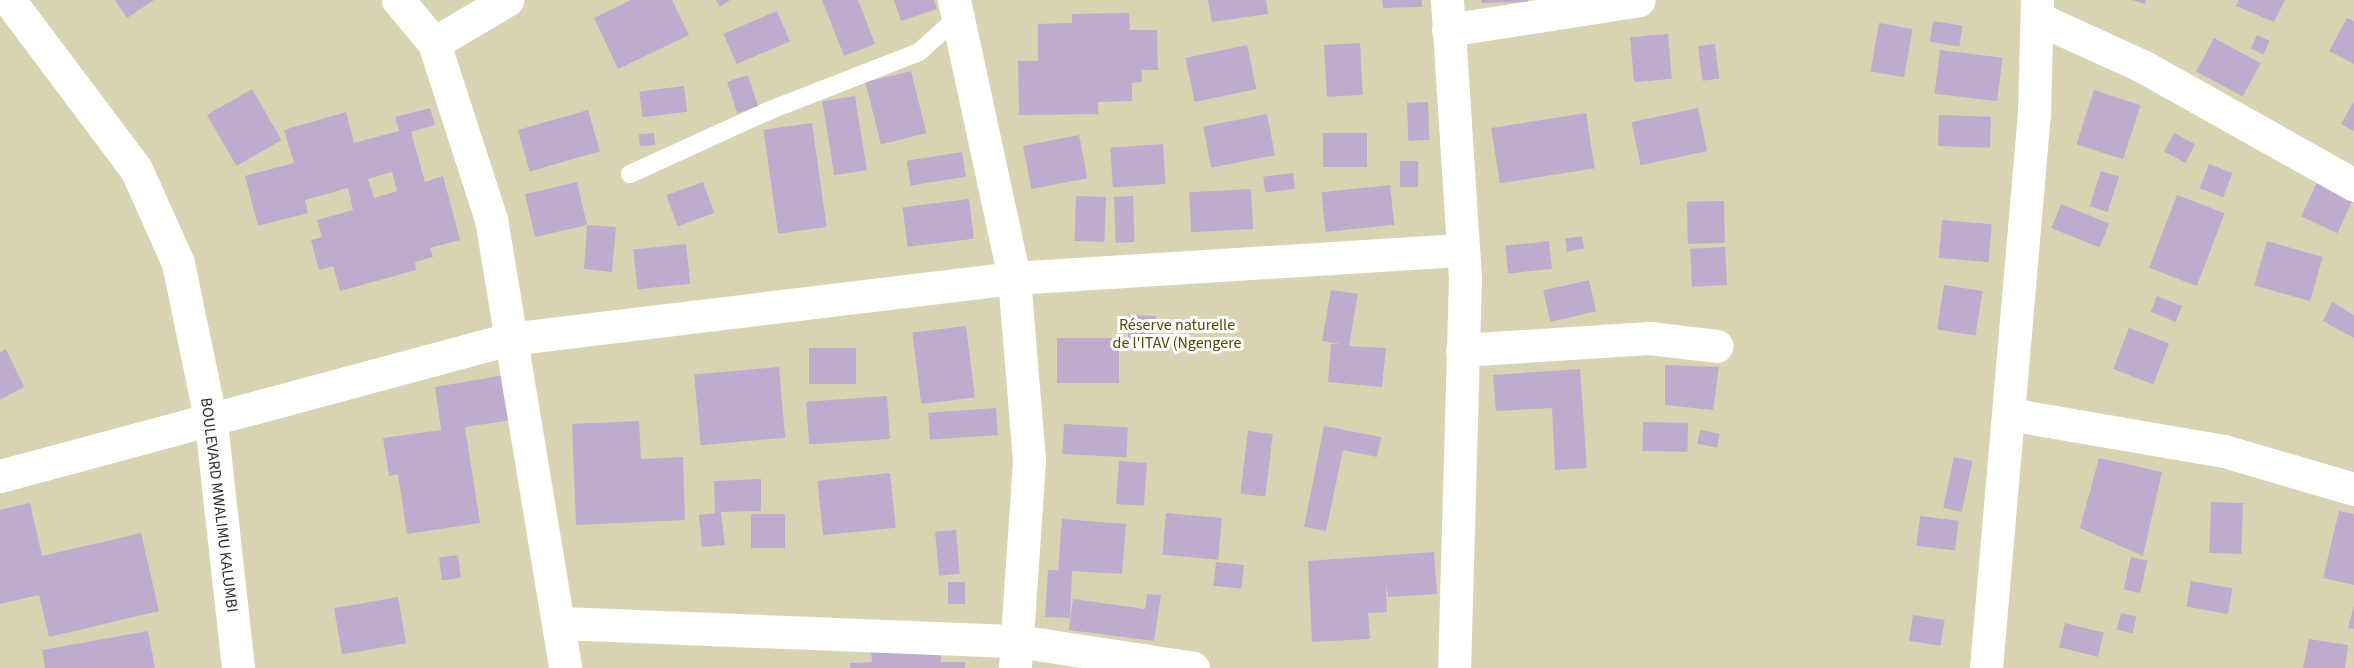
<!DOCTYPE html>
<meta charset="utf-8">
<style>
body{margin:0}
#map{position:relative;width:2354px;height:668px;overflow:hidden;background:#ebdcf9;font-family:"Source Sans 3",sans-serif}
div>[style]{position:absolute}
.green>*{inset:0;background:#d8d4b1;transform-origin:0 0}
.building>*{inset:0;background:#beaccf;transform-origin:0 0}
.service>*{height:18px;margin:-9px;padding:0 9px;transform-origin:9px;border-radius:9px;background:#fff}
.minor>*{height:33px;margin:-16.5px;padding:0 16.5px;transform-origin:16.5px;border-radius:16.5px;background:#fff}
.tertiary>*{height:33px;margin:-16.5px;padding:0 16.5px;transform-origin:16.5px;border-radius:16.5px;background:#fff}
span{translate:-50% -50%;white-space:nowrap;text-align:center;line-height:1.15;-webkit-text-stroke:6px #fff;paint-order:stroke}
.park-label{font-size:16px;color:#514a06}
.street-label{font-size:16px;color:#2c2732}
</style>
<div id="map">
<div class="green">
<i style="left:0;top:0;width:2354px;height:668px"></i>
</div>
<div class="building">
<i style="clip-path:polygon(115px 0,154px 0,127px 18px)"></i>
<i style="clip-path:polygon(631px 0,672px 0,689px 35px,618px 69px,594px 18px)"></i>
<i style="clip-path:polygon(716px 0,730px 0,720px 7px)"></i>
<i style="clip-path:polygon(822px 0,858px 0,875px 44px,844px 56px)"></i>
<i style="clip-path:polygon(894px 0,934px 0,937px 9px,901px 21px)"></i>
<i style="clip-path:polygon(1208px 0,1266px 0,1268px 14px,1212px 22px)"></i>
<i style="clip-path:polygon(1382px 0,1422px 0,1422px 7px,1383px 8px)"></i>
<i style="clip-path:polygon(1481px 0,1528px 0,1528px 2px,1481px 3px)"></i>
<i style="clip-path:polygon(2132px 0,2146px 0,2145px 4px)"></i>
<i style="clip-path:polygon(2239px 0,2285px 0,2274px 22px,2236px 6px)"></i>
<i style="left:777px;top:11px;width:33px;height:58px;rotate:67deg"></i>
<i style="clip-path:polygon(1129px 13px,1130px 30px,1157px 30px,1158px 70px,1142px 70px,1142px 82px,1132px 83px,1132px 101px,1098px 102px,1098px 114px,1019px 115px,1018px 61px,1038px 61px,1038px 24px,1072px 23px,1072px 14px)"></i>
<i style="clip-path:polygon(2347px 18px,2354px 21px,2354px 64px,2329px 51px)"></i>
<i style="left:1933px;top:21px;width:30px;height:21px;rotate:9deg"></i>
<i style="left:1879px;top:23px;width:34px;height:49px;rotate:10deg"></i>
<i style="left:1668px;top:34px;width:45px;height:38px;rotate:85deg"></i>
<i style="left:2257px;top:35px;width:14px;height:15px;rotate:25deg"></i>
<i style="left:2214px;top:38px;width:53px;height:38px;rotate:28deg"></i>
<i style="left:1360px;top:43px;width:52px;height:36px;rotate:87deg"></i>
<i style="left:1715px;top:44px;width:35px;height:17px;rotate:83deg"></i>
<i style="left:1247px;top:45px;width:45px;height:63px;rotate:78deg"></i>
<i style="left:1940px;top:50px;width:63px;height:44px;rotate:7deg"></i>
<i style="left:911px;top:71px;width:64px;height:47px;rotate:76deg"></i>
<i style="left:748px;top:75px;width:33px;height:22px;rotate:72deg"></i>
<i style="left:684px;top:86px;width:26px;height:45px;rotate:83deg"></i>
<i style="left:252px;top:89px;width:59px;height:52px;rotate:60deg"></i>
<i style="left:2094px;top:90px;width:49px;height:57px;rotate:18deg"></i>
<i style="left:855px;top:96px;width:75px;height:33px;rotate:81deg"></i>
<i style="clip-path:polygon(2354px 101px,2354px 131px,2341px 124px)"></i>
<i style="left:1428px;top:102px;width:38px;height:21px;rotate:88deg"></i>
<i style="clip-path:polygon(evenodd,430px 108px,435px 125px,411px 132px,425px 182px,443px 176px,460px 240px,430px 248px,433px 257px,415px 262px,416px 270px,340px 291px,333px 266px,319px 270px,311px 240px,322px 237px,317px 220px,353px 210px,348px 188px,305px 200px,308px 213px,258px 226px,245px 176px,294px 163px,284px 130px,346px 112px,354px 143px,399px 131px,395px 117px,430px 108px,392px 172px,397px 191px,374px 198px,368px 179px,392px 172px)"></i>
<i style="left:1698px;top:108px;width:44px;height:68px;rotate:78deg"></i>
<i style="left:588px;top:110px;width:43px;height:73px;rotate:74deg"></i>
<i style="left:1586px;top:113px;width:56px;height:96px;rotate:81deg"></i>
<i style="left:1267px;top:114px;width:42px;height:65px;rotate:79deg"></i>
<i style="left:1939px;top:115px;width:52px;height:31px;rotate:2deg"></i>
<i style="left:812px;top:123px;width:105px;height:49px;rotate:82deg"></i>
<i style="left:654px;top:133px;width:12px;height:15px;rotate:85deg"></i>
<i style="left:1367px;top:133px;width:34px;height:44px;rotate:90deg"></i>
<i style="left:2174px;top:133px;width:24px;height:21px;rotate:28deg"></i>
<i style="left:1079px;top:135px;width:44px;height:57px;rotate:79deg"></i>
<i style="left:1163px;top:144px;width:40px;height:53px;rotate:86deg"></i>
<i style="left:962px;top:152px;width:25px;height:56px;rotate:81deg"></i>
<i style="left:1400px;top:161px;width:18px;height:26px"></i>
<i style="left:2209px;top:164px;width:25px;height:26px;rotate:21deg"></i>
<i style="left:2101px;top:171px;width:19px;height:37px;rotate:18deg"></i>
<i style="left:1293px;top:173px;width:16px;height:30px;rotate:83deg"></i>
<i style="left:2318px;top:180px;width:40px;height:40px;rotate:25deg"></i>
<i style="clip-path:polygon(577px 182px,587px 225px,616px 227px,612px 272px,584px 269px,587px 225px,535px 237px,525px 194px)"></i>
<i style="left:703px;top:182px;width:33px;height:39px;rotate:70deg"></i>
<i style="left:1390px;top:185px;width:40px;height:69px;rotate:84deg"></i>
<i style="left:1251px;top:189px;width:40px;height:62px;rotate:87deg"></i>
<i style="left:2177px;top:195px;width:51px;height:78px;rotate:21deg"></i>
<i style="left:1076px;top:196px;width:30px;height:45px;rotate:2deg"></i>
<i style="left:1133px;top:196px;width:46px;height:19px;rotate:88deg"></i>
<i style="left:969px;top:199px;width:40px;height:67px;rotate:83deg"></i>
<i style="left:1724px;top:201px;width:42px;height:37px;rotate:89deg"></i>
<i style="left:2061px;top:204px;width:52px;height:26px;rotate:22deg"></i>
<i style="left:1942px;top:220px;width:50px;height:38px;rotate:5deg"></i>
<i style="left:1582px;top:236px;width:13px;height:17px;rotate:81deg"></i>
<i style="left:1549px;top:241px;width:28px;height:44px;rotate:84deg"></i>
<i style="left:2267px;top:241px;width:58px;height:46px;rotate:16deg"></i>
<i style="left:686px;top:244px;width:40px;height:53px;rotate:84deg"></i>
<i style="left:1725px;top:247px;width:38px;height:35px;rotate:87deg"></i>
<i style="left:1589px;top:280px;width:32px;height:47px;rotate:77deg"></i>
<i style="left:1944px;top:285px;width:39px;height:45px;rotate:9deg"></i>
<i style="clip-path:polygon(1331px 290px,1358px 294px,1349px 346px,1386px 348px,1382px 387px,1328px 382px,1331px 344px,1340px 344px,1322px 341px)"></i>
<i style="left:2157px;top:296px;width:27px;height:17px;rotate:22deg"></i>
<i style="clip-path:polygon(2332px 302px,2354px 315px,2354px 338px,2323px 321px)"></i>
<i style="left:1129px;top:315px;width:27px;height:27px;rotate:2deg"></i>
<i style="left:966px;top:326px;width:72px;height:54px;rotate:83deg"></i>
<i style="left:2129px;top:328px;width:43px;height:44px;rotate:21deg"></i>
<i style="left:1057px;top:338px;width:62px;height:45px"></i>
<i style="left:856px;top:348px;width:36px;height:47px;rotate:90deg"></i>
<i style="clip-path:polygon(6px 349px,24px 387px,0 400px,0 352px)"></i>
<i style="clip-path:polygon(1665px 365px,1719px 367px,1713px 410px,1665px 405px)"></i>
<i style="left:779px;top:367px;width:71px;height:85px;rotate:85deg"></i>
<i style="clip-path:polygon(1580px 369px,1587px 468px,1555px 470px,1552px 408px,1496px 411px,1493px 375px)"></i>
<i style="clip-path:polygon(504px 375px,511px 420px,465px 427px,480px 523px,407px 534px,398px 474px,389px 476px,383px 438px,441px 430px,435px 387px)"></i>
<i style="left:887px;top:396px;width:43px;height:81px;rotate:86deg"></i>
<i style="left:996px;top:408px;width:27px;height:68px;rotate:86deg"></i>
<i style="clip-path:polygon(639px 421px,641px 459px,683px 457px,685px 520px,576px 525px,572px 424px)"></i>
<i style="left:1643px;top:422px;width:45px;height:29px;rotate:1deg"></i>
<i style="left:1064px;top:424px;width:64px;height:30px;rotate:3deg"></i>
<i style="clip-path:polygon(1324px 426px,1381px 437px,1377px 457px,1343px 450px,1326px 531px,1304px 527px)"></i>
<i style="left:1700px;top:430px;width:20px;height:14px;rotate:11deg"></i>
<i style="left:1248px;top:431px;width:25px;height:63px;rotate:7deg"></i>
<i style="left:1954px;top:457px;width:19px;height:52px;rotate:12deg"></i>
<i style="clip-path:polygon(2099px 458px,2162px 472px,2143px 556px,2080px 528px)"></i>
<i style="left:1119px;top:461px;width:28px;height:43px;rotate:4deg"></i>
<i style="left:890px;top:473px;width:55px;height:73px;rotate:84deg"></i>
<i style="clip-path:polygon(761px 479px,761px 511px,721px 512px,725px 545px,702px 547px,699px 515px,715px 513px,714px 481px)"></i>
<i style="left:2211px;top:502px;width:32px;height:51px;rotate:2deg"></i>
<i style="clip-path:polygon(30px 503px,42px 556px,141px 533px,159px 611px,49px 637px,39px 595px,0 604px,0 510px)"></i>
<i style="clip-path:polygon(2339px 511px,2354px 514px,2354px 585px,2323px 578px)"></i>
<i style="left:1166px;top:513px;width:56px;height:42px;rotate:5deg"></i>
<i style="left:751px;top:514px;width:34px;height:34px"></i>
<i style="left:1920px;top:516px;width:39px;height:30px;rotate:7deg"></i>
<i style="clip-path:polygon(1062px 519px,1126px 524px,1122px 574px,1072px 571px,1070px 618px,1045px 617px,1048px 570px,1058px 570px)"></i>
<i style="left:956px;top:530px;width:44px;height:21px;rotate:85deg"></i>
<i style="clip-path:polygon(1434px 552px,1437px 594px,1388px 597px,1386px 583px,1387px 612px,1368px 613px,1370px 639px,1312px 642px,1308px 561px)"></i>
<i style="left:458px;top:555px;width:23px;height:19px;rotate:83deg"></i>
<i style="left:2131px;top:557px;width:17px;height:33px;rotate:13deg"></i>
<i style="left:1216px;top:562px;width:28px;height:24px;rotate:6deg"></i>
<i style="left:2191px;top:581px;width:42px;height:26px;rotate:10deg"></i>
<i style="left:948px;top:582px;width:17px;height:22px"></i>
<i style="clip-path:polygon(1147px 594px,1161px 595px,1154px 641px,1069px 630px,1073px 599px,1145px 609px)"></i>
<i style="left:398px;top:597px;width:47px;height:65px;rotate:80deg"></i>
<i style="clip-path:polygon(2354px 606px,2354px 629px,2348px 628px)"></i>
<i style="left:2121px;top:613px;width:16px;height:17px;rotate:14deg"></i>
<i style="left:1913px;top:615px;width:32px;height:26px;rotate:9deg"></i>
<i style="left:2065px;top:623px;width:40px;height:25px;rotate:14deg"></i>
<i style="clip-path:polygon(148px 631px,155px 668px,45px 668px,42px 650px)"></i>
<i style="clip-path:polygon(2309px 639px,2348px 645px,2345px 668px,2303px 668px)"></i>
<i style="clip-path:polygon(871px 650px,941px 650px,941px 662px,965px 662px,965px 668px,850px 668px,850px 663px,872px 662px)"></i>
</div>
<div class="service">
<i style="left:630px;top:174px;width:152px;rotate:-24.5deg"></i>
<i style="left:768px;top:111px;width:162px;rotate:-21.3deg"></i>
<i style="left:919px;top:52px;width:52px;rotate:-41.9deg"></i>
</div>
<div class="minor">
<i style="left:398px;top:0;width:56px;rotate:50.1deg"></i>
<i style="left:434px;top:43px;width:185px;rotate:72.1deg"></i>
<i style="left:491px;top:219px;width:455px;rotate:80.6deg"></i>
<i style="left:954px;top:0;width:284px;rotate:77.8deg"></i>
<i style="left:1014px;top:278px;width:184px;rotate:85.3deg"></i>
<i style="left:1029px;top:461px;width:207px;rotate:93.9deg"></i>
<i style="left:1447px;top:0;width:279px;rotate:86.3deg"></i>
<i style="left:1465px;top:278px;width:390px;rotate:91.6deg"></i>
<i style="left:2037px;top:18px;width:118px;rotate:24.6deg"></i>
<i style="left:2144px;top:67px;width:241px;rotate:29.3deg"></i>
<i style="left:1448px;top:30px;width:193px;rotate:-8.9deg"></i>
<i style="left:434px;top:43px;width:85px;rotate:-30.5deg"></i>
<i style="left:1462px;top:350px;width:187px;rotate:-3.7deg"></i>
<i style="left:1649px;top:338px;width:68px;rotate:6.7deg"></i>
<i style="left:2009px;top:414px;width:218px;rotate:9.8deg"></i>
<i style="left:2224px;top:451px;width:135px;rotate:16.3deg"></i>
<i style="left:0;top:476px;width:527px;rotate:-15.06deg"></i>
<i style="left:509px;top:339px;width:509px;rotate:-6.89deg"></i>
<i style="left:1014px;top:278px;width:450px;rotate:-3.6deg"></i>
<i style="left:561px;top:623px;width:456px;rotate:2.3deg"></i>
<i style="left:1017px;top:641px;width:178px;rotate:8.7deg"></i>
<i style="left:1986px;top:668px;width:557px;rotate:-85.06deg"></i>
<i style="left:2034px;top:113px;width:113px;rotate:-88.5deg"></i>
</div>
<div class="tertiary">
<i style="left:9px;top:0;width:211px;rotate:53.1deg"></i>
<i style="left:136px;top:169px;width:103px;rotate:65.9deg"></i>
<i style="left:178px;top:263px;width:163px;rotate:78.3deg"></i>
<i style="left:211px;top:423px;width:246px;rotate:83.7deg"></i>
</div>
<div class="park-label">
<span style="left:1177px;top:334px">Réserve naturelle<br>de l'ITAV (Ngengere</span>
</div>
<div class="street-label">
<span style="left:219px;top:505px;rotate:83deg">BOULEVARD MWALIMU KALUMBI</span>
</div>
</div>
